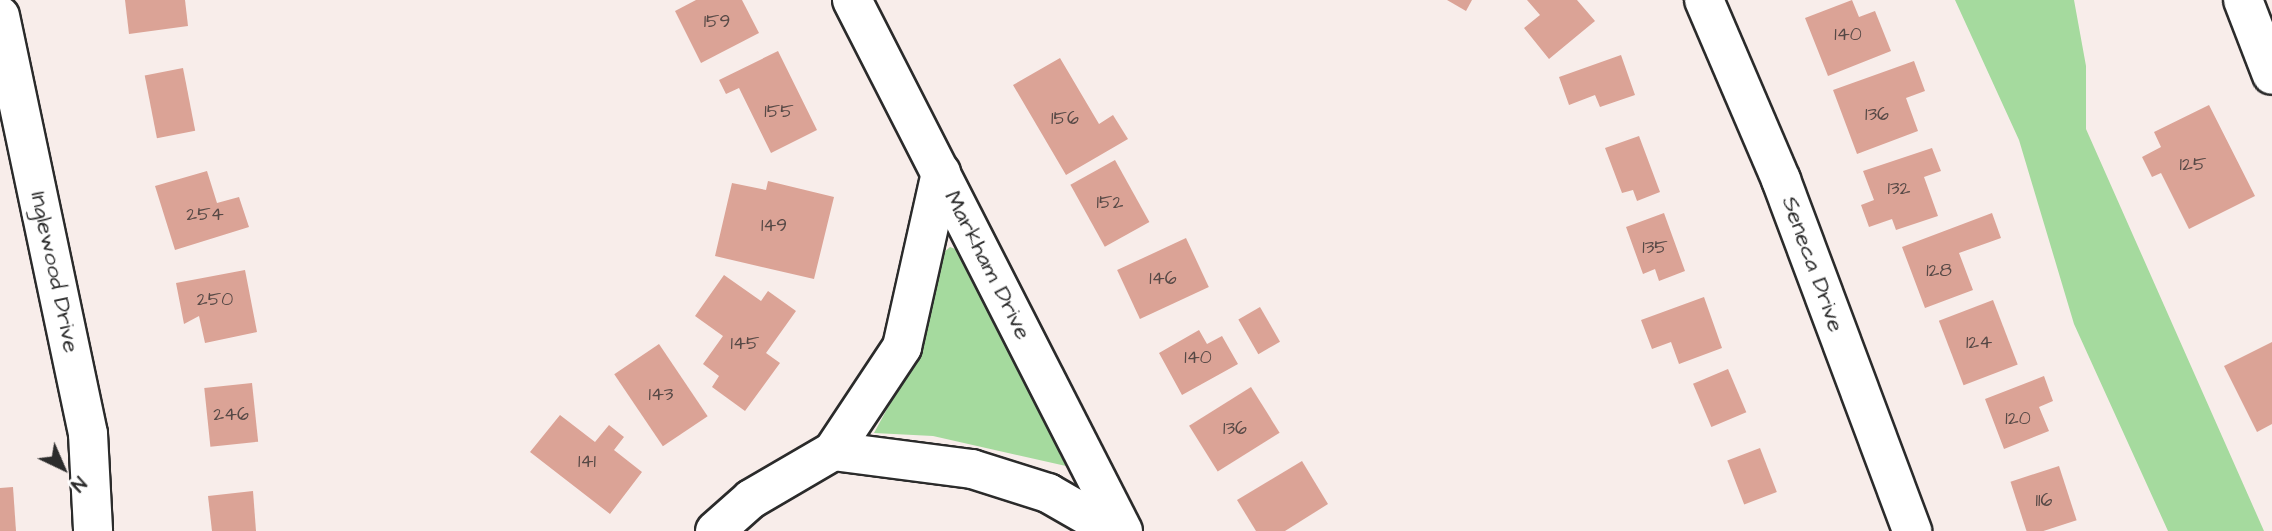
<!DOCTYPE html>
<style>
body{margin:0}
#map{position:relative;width:2272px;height:531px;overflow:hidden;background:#f8edea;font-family:"Architects Daughter",sans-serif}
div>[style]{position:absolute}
.green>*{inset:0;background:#a5da9e}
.building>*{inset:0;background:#dba396;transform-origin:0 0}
.roads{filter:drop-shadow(2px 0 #2b2b2b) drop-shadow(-2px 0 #2b2b2b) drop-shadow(0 2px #2b2b2b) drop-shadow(0 -2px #2b2b2b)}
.minor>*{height:38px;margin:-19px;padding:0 19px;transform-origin:19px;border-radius:19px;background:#fff}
span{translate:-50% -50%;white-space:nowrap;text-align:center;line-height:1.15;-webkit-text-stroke:7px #fff;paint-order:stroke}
.number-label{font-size:19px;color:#574946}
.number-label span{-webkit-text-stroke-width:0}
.street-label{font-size:23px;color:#2b2b2b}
.north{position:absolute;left:28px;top:433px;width:70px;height:70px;-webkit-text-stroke:5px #fff;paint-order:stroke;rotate:136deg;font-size:19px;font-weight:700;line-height:28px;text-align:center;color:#2b2b2b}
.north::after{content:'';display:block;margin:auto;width:24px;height:32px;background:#2b2b2b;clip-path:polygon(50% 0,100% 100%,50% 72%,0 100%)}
</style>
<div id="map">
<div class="green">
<i style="clip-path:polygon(1955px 0,2074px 0,2086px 66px,2086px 129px,2264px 531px,2168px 531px,2074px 324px,2019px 140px)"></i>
<i style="clip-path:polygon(950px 247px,958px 250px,1066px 466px,933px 436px,874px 433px,905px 376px,943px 253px)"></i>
</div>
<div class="building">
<i style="clip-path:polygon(125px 0,185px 0,188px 26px,129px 34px)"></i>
<i style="clip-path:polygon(696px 0,742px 0,759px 33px,701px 63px,675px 11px)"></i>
<i style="clip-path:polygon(1447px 0,1472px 0,1466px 11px)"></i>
<i style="clip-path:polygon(1527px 0,1577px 0,1595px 21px,1549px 59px,1524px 28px,1540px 15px)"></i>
<i style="clip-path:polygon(1852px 0,1859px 17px,1875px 11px,1891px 51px,1828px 76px,1805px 18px)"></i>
<i style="clip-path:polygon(778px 51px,817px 130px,771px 153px,739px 88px,726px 94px,719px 80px)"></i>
<i style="clip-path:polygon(1621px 55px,1635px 95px,1600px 107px,1595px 95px,1569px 105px,1559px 77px)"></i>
<i style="clip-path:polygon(1060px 58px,1099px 124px,1113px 115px,1128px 139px,1066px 175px,1013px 85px)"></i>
<i style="clip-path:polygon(1914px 61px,1925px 91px,1906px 98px,1918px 131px,1857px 154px,1833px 90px)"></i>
<i style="left:183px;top:68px;width:64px;height:39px;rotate:79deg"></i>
<i style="clip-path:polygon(2209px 105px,2255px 196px,2189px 229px,2161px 173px,2152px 177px,2142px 157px,2161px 147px,2154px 132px)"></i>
<i style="clip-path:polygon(1639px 136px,1660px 192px,1637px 201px,1633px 190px,1622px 193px,1605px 148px)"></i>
<i style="clip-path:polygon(1932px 148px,1941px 171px,1924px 177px,1938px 216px,1896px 230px,1892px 219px,1869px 227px,1861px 205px,1874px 200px,1863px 171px)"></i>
<i style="left:1115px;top:160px;width:71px;height:51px;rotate:61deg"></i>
<i style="clip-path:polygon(207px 171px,217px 203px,239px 197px,249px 227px,175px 250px,155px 186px)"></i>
<i style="clip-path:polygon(768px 181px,834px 197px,814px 279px,715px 256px,732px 183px,766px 190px)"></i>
<i style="clip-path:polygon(1664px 213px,1685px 271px,1659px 281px,1655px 269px,1643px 274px,1626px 227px)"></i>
<i style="clip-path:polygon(1992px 213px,2001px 238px,1959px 253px,1973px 290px,1925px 308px,1902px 247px)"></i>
<i style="left:1186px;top:238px;width:54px;height:76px;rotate:65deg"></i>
<i style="clip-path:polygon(245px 270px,257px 332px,205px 343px,199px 316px,184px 324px,176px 283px)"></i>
<i style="clip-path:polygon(724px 275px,761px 301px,768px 291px,796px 311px,766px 353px,780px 363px,745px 411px,712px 387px,719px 376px,703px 364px,723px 336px,695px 316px)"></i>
<i style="clip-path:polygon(1704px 297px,1722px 348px,1679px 364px,1671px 342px,1652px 349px,1641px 320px)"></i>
<i style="left:1993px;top:300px;width:69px;height:58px;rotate:69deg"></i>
<i style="left:1260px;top:307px;width:40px;height:25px;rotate:60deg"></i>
<i style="clip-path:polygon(1199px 330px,1207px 344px,1222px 336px,1238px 364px,1182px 395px,1159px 353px)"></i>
<i style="clip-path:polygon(2272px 342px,2272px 424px,2257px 432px,2224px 366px)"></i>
<i style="left:659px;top:344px;width:87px;height:54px;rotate:56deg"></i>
<i style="left:1728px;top:369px;width:47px;height:38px;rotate:67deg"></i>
<i style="clip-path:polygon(2044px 376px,2053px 401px,2039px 407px,2049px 431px,2004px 449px,1985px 399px)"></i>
<i style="left:252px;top:383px;width:59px;height:48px;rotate:84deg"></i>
<i style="left:1251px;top:387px;width:54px;height:73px;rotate:58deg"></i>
<i style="clip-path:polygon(560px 415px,595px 442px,609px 425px,624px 437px,614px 450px,642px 472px,610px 514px,530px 452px)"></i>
<i style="left:1760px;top:448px;width:47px;height:35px;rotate:69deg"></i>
<i style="clip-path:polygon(1302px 461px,1328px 504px,1285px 531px,1256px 531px,1237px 500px)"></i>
<i style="left:2059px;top:466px;width:57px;height:51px;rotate:72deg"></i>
<i style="clip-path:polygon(13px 487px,16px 531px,0 531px,0 488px)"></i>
<i style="clip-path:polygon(253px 491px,256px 531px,212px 531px,208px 496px)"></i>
</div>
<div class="roads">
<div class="minor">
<i style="left:852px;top:0;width:596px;rotate:62.96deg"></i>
<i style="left:1704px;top:0;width:196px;rotate:66.8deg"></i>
<i style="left:1781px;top:180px;width:375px;rotate:69.5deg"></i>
<i style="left:2243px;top:0;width:80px;rotate:68.9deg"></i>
<i style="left:0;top:16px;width:427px;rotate:78.1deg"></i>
<i style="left:88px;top:434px;width:97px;rotate:87deg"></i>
<i style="left:833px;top:451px;width:125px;rotate:-56.4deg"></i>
<i style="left:902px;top:347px;width:179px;rotate:-77.4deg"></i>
<i style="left:715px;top:531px;width:48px;rotate:-41.6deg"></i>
<i style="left:751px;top:499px;width:95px;rotate:-30.3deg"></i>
<i style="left:833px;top:451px;width:140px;rotate:7.4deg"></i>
<i style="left:972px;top:469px;width:80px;rotate:17.5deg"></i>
<i style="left:1048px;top:493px;width:76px;rotate:29.9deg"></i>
</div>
</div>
<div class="number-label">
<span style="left:717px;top:22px">159</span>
<span style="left:1848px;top:35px">140</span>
<span style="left:779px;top:112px">155</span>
<span style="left:1877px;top:115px">136</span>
<span style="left:1065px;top:119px">156</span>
<span style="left:2193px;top:165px">125</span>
<span style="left:1899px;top:189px">132</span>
<span style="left:1110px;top:203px">152</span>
<span style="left:205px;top:215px">254</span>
<span style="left:774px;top:226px">149</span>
<span style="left:1655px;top:248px">135</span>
<span style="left:1939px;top:271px">128</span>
<span style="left:1163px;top:279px">146</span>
<span style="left:215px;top:300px">250</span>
<span style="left:1979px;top:343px">124</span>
<span style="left:745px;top:344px">145</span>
<span style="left:1198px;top:358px">140</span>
<span style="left:661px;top:395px">143</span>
<span style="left:231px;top:415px">246</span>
<span style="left:2018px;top:419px">120</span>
<span style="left:1235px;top:429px">136</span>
<span style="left:587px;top:462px">141</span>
<span style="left:2044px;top:501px">116</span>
</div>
<div class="street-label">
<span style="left:1813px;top:264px;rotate:70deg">Seneca Drive</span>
<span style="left:988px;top:265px;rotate:63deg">Markham Drive</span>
<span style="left:55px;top:272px;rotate:78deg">Inglewood Drive</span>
</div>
<div class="north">N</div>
</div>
